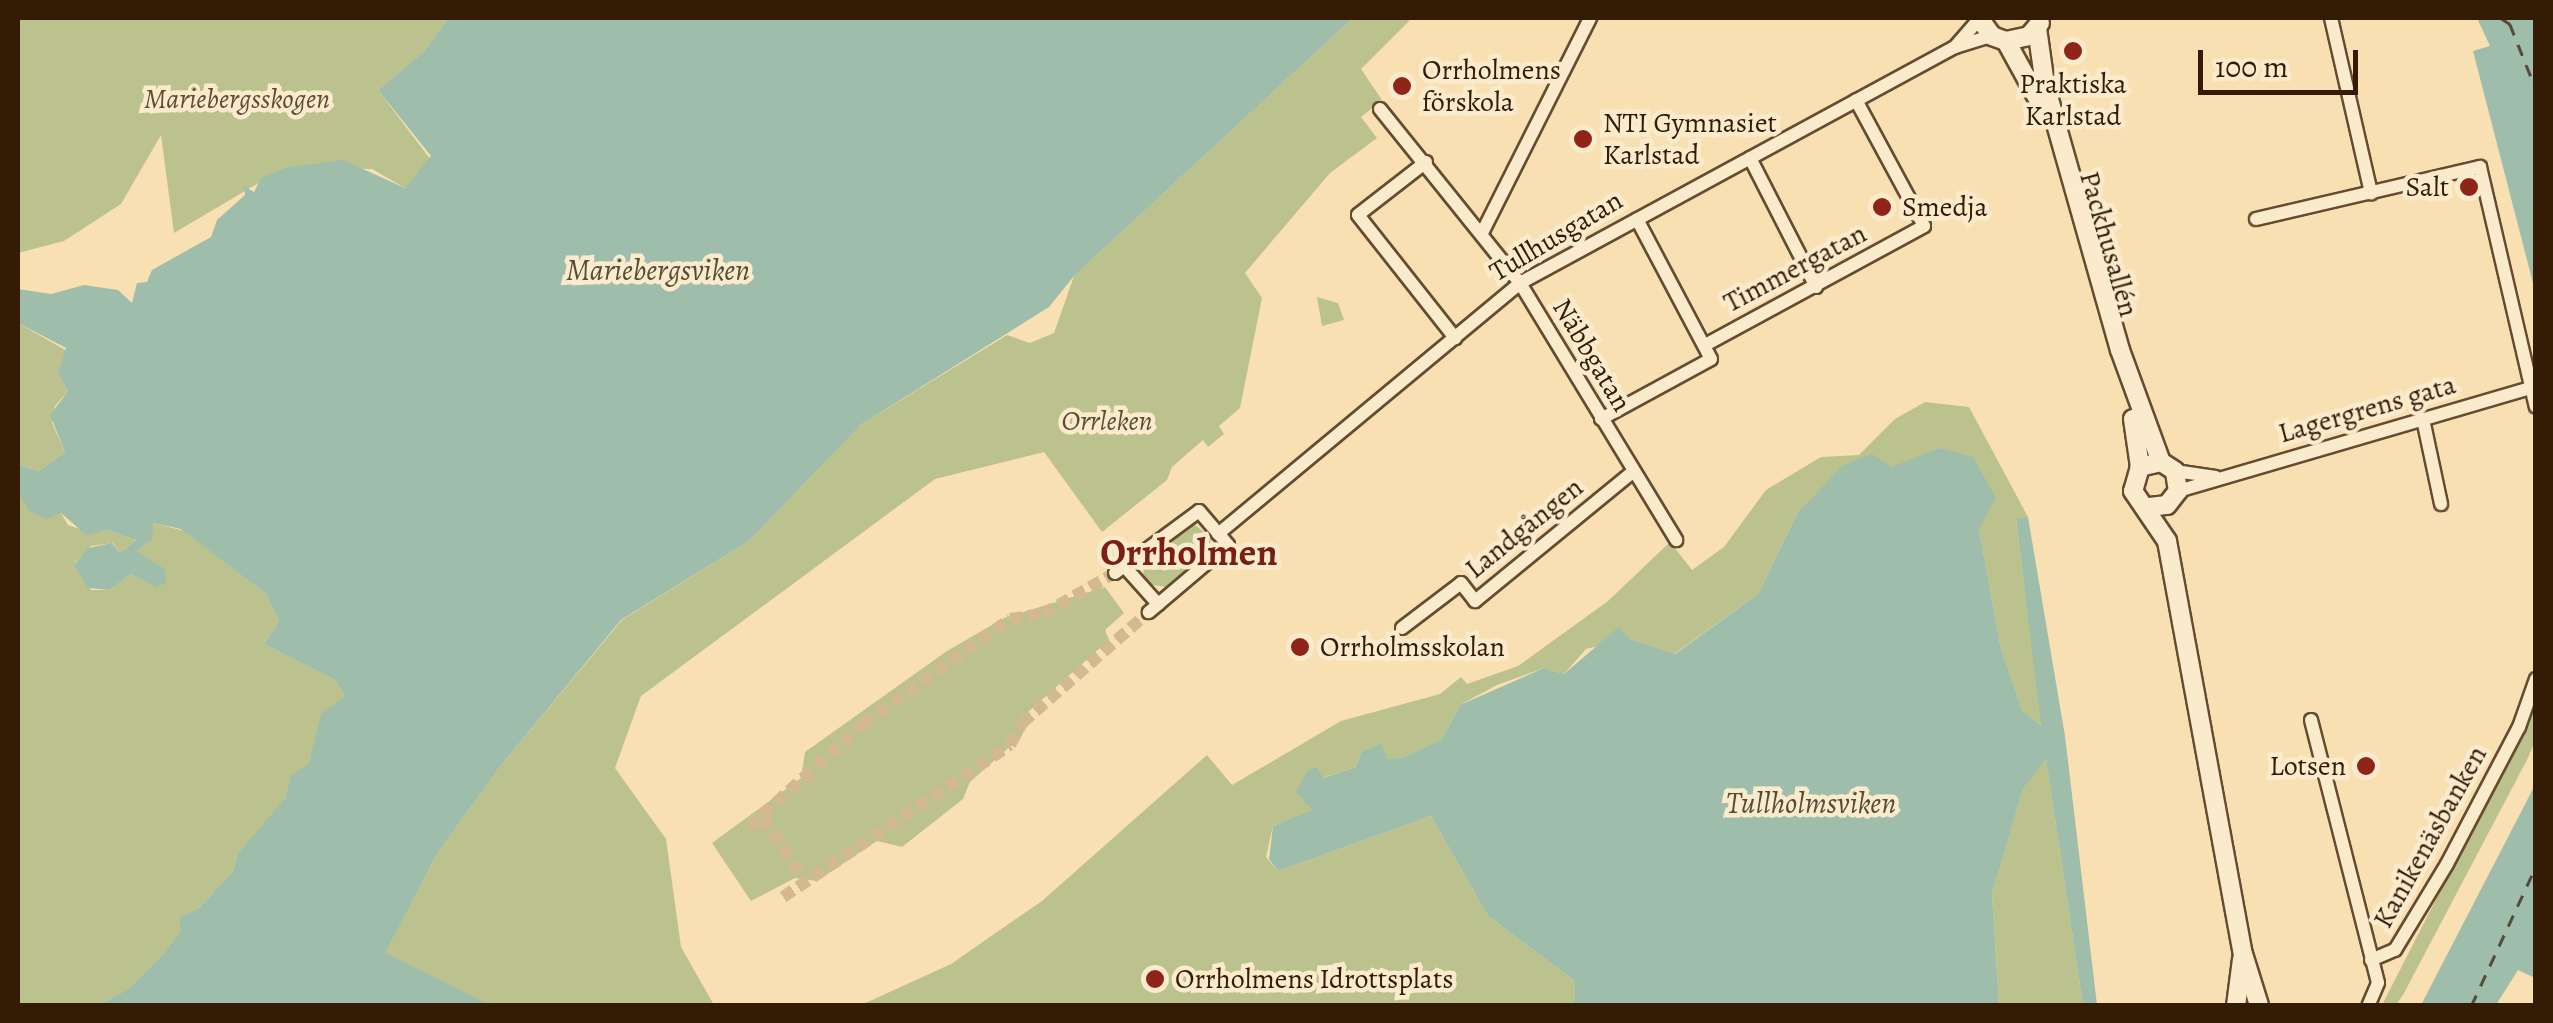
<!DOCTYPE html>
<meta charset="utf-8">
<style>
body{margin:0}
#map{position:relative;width:2553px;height:1023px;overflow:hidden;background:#f9e0b2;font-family:Alegreya,serif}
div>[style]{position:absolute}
.green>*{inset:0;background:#bcc28d}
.water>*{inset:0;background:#9ebdaa}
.ferry>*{height:2.5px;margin-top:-1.25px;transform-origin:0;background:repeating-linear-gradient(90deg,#544c37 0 12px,transparent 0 22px)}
.street-tunnel>*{height:12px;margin-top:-6px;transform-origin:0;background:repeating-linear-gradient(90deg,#d2b98f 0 12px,transparent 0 18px)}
.roads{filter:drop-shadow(2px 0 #654c30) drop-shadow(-2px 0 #654c30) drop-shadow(0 2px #654c30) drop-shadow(0 -2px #654c30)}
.street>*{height:12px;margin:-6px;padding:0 6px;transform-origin:6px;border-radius:6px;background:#fbebcd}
.secondary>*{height:18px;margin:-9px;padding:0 9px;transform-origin:9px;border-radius:9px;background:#fbebcd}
.dots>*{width:28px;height:28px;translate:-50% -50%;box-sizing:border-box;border:5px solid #fbebcd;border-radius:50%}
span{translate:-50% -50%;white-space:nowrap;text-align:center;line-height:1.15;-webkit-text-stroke:9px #fbebcd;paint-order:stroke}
.poi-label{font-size:28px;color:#341b05}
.left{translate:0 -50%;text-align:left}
.right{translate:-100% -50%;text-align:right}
.park-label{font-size:28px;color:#5d4d2e;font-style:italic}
.street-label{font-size:28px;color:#341b05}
.water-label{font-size:30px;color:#544c37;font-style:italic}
.district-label{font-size:38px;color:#7a1f14;font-weight:700}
.frame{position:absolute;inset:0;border:20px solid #341b05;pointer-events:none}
.scale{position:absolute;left:2198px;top:50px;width:160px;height:45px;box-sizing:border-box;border:5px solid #341b05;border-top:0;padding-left:12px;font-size:30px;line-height:35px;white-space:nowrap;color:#341b05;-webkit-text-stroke:8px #fbebcd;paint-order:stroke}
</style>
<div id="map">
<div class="green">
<i style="clip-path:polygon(18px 18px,449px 18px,424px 51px,378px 90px,431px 160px,405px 188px,372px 169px,284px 168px,174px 233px,161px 135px,121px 204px,64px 241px,18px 253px)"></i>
<i style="clip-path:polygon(1353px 18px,1412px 18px,1361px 69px,1382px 100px,1361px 117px,1377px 138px,1330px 173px,1245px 273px,1262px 298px,1240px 408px,1219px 426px,1224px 434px,1208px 447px,1203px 440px,1172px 467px,1167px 480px,1102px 532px,1044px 452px,935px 479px,641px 696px,615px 768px,666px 839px,681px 947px,714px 1005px,491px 1005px,384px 954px,437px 854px,502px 764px,622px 620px,749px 541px,862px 424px,1007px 335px,1030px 343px,1054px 333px,1074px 276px)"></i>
<i style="clip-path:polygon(1317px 297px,1338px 303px,1344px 320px,1322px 326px)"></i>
<i style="clip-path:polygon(18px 323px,67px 351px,58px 374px,68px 391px,55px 406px,52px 423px,65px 452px,39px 471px,18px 465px)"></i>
<i style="clip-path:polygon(1925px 402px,1969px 407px,2028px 517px,2016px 520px,2042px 725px,2022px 712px,2001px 649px,1979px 529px,1939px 448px,1797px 514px,1758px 594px,1674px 654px,1630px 639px,1586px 649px,1564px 674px,1544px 668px,1497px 685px,1460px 705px,1442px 739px,1404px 757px,1388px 759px,1381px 745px,1361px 752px,1356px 767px,1322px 778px,1313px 810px,1273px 826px,1266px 857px,1278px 871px,1431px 816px,1488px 916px,1575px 981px,1574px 1005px,859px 1006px,951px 964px,1042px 901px,1207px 755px,1232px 785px,1341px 721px,1440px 694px,1461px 677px,1467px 684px,1518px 666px,1608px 601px,1670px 542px,1692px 570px,1724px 547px,1766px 490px,1821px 457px,1859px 455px,1895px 419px)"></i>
<i style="clip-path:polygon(18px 492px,40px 516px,61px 513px,68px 525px,91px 533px,107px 530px,136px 540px,120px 553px,113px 543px,91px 546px,75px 563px,91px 590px,110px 590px,131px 574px,159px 586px,160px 567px,135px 551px,149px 542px,153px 523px,185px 531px,266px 594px,279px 621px,264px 644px,335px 680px,345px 696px,325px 712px,309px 763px,262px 831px,237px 855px,233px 871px,199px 908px,179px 917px,182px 931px,164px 953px,128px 989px,98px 1005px,18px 1005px)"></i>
<i style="clip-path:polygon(1192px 523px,1211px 537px,1209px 554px,1168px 587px,1152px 585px,1143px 574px,1146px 557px)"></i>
<i style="clip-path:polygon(1105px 587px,1124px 613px,1105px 630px,1109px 640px,1028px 712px,1022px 736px,970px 782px,963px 799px,902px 847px,877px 841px,817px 881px,795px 878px,751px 901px,712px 843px,801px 778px,805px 752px,947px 651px,1004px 618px)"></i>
<i style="clip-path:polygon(2535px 706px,2535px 741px,2528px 758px,2403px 995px,2396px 1005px,2382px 1005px)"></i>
<i style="clip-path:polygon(2046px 758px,2083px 1005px,1999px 1005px,1992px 894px,2023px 787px)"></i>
</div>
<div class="water">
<i style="clip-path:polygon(449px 18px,1353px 18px,1074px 276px,1049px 307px,862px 424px,749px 541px,621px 620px,502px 764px,437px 854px,385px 953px,491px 1005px,98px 1005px,128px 989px,164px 953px,181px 931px,179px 917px,199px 908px,233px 871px,237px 855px,286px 797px,291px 776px,309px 763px,321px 714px,345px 696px,335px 680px,264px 644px,279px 621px,266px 594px,181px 529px,153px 523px,152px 540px,136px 551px,165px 569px,166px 583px,156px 587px,131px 574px,110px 590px,88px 588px,74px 565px,88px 548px,112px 543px,120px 553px,136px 540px,107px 530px,86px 535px,61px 513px,47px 519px,29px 511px,18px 492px,18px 465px,39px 471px,65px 452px,50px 415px,68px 391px,58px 374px,66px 348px,18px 323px,18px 289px,51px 294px,84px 285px,118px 290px,132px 303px,137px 283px,147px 282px,152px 270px,211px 237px,217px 220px,245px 195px,244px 186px,254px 192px,261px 178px,284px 168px,343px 160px,405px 188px,431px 156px,378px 90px,424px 51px)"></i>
<i style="clip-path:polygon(2477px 18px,2535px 18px,2535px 291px,2473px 51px,2490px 46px)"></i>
<i style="clip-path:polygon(1939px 448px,1973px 457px,1996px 498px,1979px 529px,2001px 649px,2022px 711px,2041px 725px,2016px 519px,2028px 517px,2065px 736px,2097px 1005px,2083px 1005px,2046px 759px,2023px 788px,1992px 894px,1999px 1005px,1574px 1005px,1575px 981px,1488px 916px,1431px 816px,1278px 871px,1269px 859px,1273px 826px,1312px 810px,1296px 792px,1308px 770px,1317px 767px,1323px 778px,1356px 767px,1361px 752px,1381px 744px,1388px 759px,1404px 757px,1442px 739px,1460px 705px,1544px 668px,1564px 674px,1619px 627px,1630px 639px,1675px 654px,1758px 594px,1797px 514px,1842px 466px,1872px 454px,1892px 467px)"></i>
<i style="clip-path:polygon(2535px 785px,2535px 978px,2518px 970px,2496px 1005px,2421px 1005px)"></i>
</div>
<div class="ferry">
<i style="left:2501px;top:18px;width:11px;rotate:34deg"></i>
<i style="left:2510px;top:24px;width:70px;rotate:68.2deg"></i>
<i style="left:2471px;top:1006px;width:154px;rotate:-65.1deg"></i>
</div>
<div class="street-tunnel">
<i style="left:763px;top:817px;width:77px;rotate:57.1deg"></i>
<i style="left:749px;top:827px;width:154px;rotate:-42.1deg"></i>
<i style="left:863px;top:724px;width:181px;rotate:-35.5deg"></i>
<i style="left:1010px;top:619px;width:33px;rotate:-9deg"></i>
<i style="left:1043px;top:614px;width:83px;rotate:-29.7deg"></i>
<i style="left:783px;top:897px;width:273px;rotate:-33.8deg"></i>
<i style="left:1010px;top:745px;width:25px;rotate:-61deg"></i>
<i style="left:1022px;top:723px;width:169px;rotate:-41.2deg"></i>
</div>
<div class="roads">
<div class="street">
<i style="left:2331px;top:18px;width:180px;rotate:77.1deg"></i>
<i style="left:1955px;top:47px;width:37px;rotate:-49deg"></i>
<i style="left:1380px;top:109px;width:223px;rotate:51.2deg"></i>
<i style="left:1520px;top:283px;width:301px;rotate:58.7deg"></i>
<i style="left:1750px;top:158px;width:145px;rotate:62.9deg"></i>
<i style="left:1426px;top:162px;width:86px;rotate:142.1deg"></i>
<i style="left:1358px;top:215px;width:157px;rotate:51.7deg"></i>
<i style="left:2256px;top:219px;width:230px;rotate:-13.1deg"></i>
<i style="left:2480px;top:167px;width:246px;rotate:76.9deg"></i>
<i style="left:1482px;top:233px;width:241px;rotate:-63.3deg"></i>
<i style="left:1707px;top:344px;width:247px;rotate:-28.5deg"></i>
<i style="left:1924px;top:226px;width:143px;rotate:-118.4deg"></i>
<i style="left:1601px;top:419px;width:125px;rotate:-28.6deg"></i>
<i style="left:1711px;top:359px;width:158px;rotate:-117.9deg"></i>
<i style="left:2423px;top:419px;width:87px;rotate:78deg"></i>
<i style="left:2175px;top:471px;width:41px;rotate:8.3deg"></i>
<i style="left:2178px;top:491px;width:368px;rotate:-16.3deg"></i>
<i style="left:1218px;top:534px;width:393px;rotate:-39.7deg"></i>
<i style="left:1520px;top:283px;width:495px;rotate:-28.5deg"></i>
<i style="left:1955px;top:47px;width:39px;rotate:-17deg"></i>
<i style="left:1125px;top:567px;width:50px;rotate:48.3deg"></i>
<i style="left:1115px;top:573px;width:104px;rotate:-36.4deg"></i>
<i style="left:1199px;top:511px;width:45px;rotate:49.5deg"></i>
<i style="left:1228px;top:545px;width:104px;rotate:139.7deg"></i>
<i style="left:1402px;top:628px;width:74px;rotate:-37.3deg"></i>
<i style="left:1461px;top:583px;width:23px;rotate:52deg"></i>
<i style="left:1475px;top:601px;width:205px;rotate:-39.3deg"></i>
<i style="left:2311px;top:720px;width:271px;rotate:75.7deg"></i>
<i style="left:2378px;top:983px;width:25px;rotate:113deg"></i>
<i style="left:2371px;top:960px;width:26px;rotate:-23deg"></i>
<i style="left:2395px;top:950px;width:100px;rotate:-58.8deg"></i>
<i style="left:2447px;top:864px;width:155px;rotate:-62.3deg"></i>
<i style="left:2519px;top:727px;width:51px;rotate:-70.5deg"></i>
</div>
<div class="secondary">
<i style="left:1979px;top:18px;width:22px;rotate:54deg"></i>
<i style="left:1992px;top:36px;width:15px;rotate:20deg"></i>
<i style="left:2006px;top:41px;width:24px;rotate:-12deg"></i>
<i style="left:2029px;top:36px;width:17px;rotate:-50deg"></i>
<i style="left:2037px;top:28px;width:58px;rotate:82deg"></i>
<i style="left:2045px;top:85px;width:275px;rotate:74.2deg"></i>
<i style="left:2120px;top:350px;width:119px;rotate:69.9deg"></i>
<i style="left:2006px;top:41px;width:68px;rotate:61.2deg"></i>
<i style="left:2133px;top:419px;width:49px;rotate:81.7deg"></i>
<i style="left:2150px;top:507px;width:17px;rotate:-7deg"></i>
<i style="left:2167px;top:505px;width:18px;rotate:-52deg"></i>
<i style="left:2178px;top:491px;width:20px;rotate:-99deg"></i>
<i style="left:2175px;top:471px;width:17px;rotate:-147deg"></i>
<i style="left:2161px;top:462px;width:22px;rotate:167deg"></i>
<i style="left:2140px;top:467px;width:25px;rotate:106deg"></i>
<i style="left:2133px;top:491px;width:60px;rotate:55.8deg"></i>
<i style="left:2167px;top:541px;width:420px;rotate:79.6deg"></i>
<i style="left:2243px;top:954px;width:53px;rotate:72.6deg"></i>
<i style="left:2236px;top:1006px;width:47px;rotate:-82.7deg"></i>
</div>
</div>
<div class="dots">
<i style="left:2073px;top:51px;background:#8f2418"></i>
<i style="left:1402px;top:86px;background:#8f2418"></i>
<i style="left:1583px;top:139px;background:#8f2418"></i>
<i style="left:2469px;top:187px;background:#8f2418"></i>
<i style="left:1882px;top:207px;background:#8f2418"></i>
<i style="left:1300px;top:647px;background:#8f2418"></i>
<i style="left:2366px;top:766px;background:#8f2418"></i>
<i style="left:1155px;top:979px;background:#8f2418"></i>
</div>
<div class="poi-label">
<span class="left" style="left:1422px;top:86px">Orrholmens<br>förskola</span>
<span style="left:2073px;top:100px">Praktiska<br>Karlstad</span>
<span class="left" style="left:1603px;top:139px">NTI Gymnasiet<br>Karlstad</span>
<span class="right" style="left:2449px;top:187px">Salt</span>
<span class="left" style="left:1902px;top:207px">Smedja</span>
<span class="left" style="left:1320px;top:647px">Orrholmsskolan</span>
<span class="right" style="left:2346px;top:766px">Lotsen</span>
<span class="left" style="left:1175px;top:979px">Orrholmens Idrottsplats</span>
</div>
<div class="park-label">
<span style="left:237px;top:99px">Mariebergsskogen</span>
<span style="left:1107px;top:421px">Orrleken</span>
</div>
<div class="street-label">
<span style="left:1556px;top:236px;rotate:-31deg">Tullhusgatan</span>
<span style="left:2109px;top:244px;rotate:74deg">Packhusallén</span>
<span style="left:1795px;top:268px;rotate:-28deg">Timmergatan</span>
<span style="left:1592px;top:355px;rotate:59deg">Näbbgatan</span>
<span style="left:2367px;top:409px;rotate:-16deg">Lagergrens gata</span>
<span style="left:1524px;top:528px;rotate:-39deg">Landgången</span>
<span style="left:2430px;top:837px;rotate:-61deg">Kanikenäsbanken</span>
</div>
<div class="water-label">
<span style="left:658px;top:270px">Mariebergsviken</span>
<span style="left:1811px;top:803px">Tullholmsviken</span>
</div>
<div class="district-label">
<span style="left:1189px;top:553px">Orrholmen</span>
</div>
<div class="frame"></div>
<div class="scale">100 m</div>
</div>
